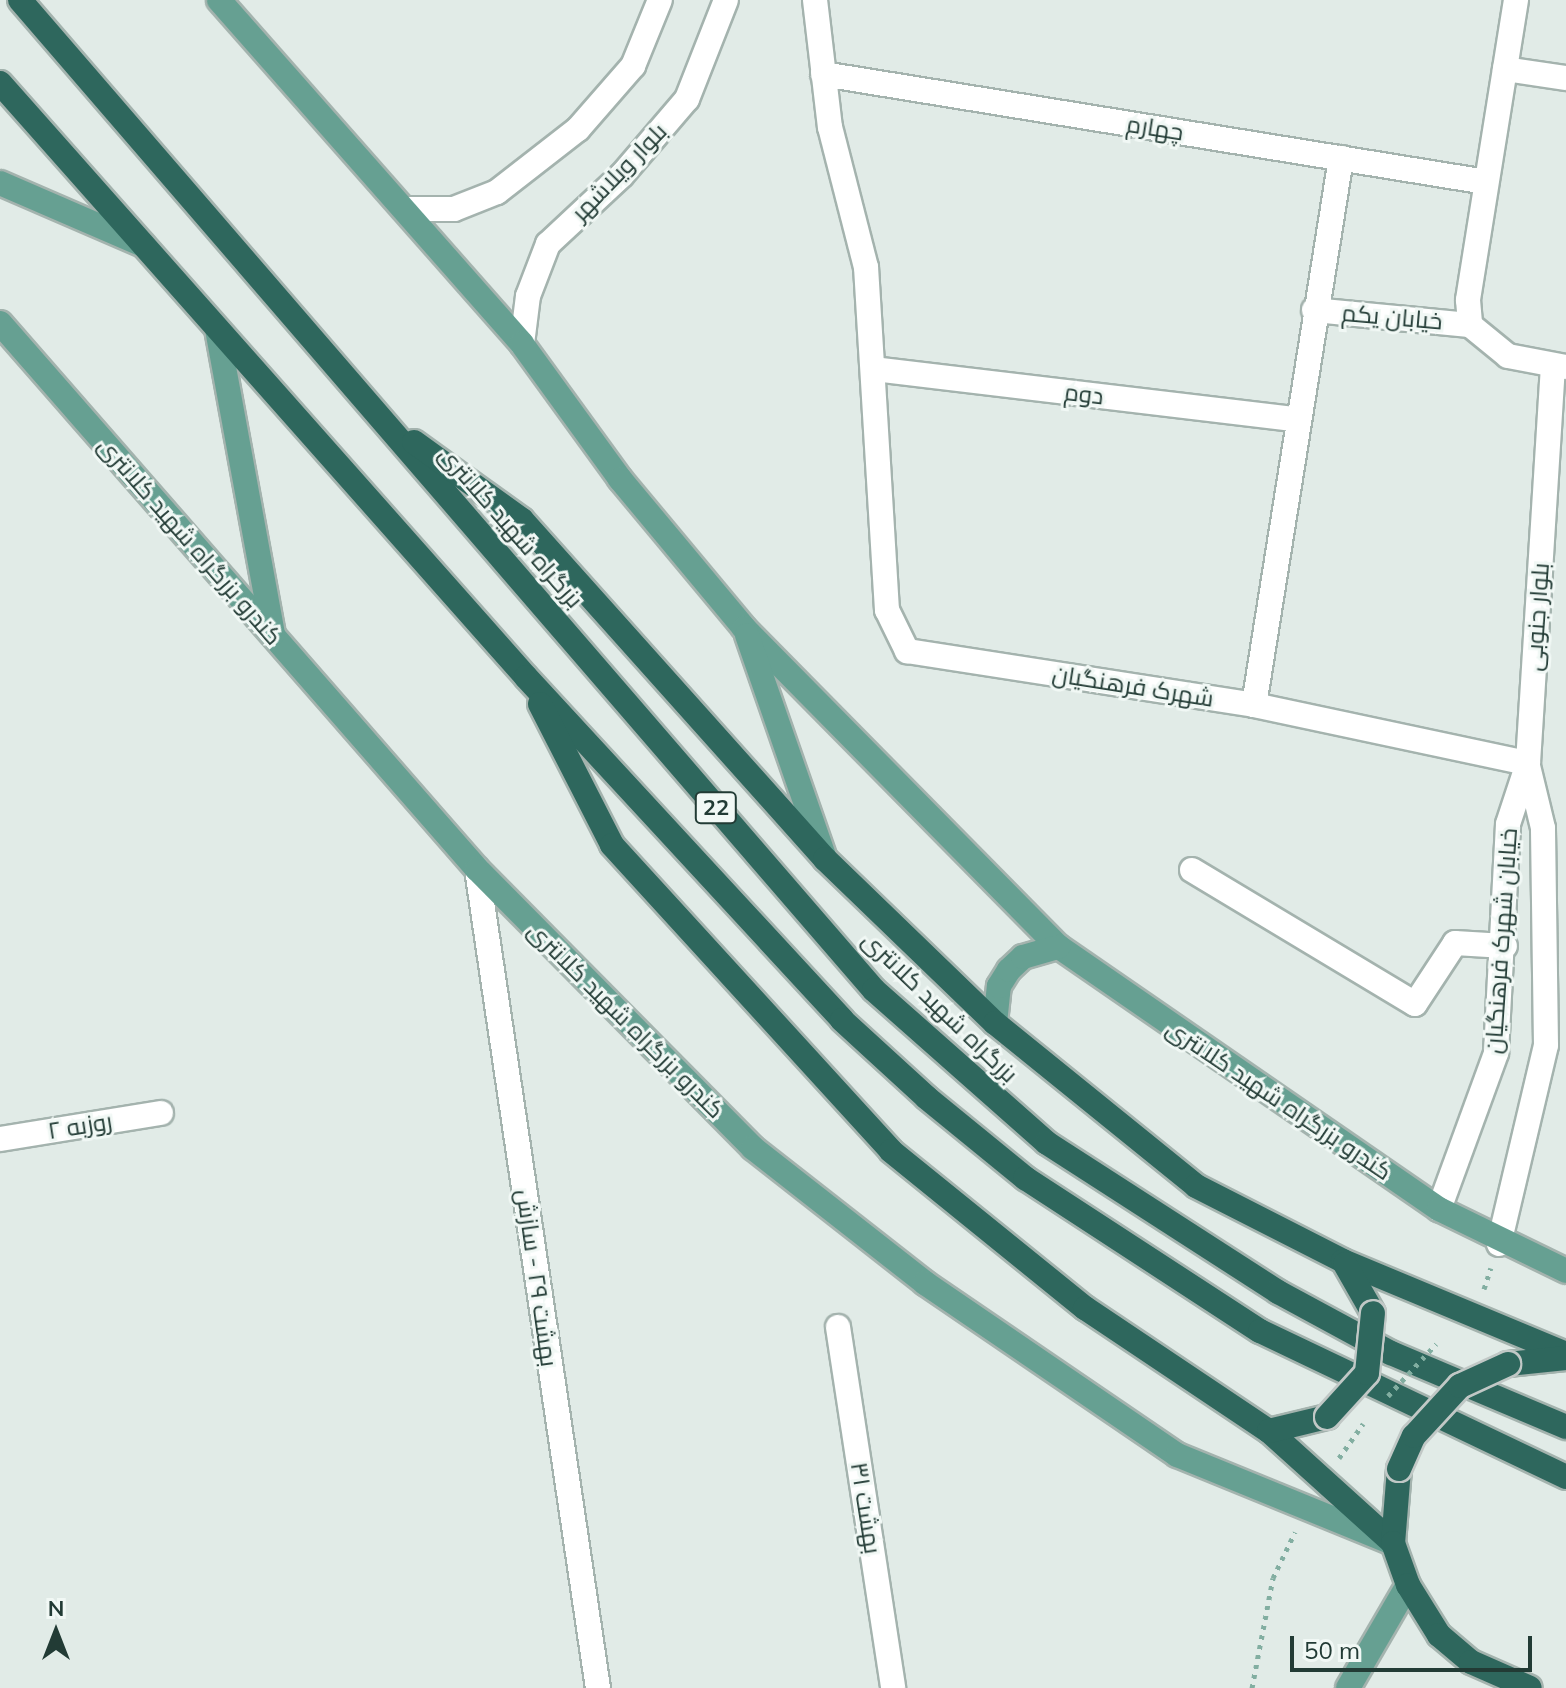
<!DOCTYPE html>
<meta charset="utf-8">
<style>
body{margin:0}
#map{position:relative;width:1566px;height:1688px;overflow:hidden;background:#e1ebe7;font-family:Mulish,Cairo,sans-serif}
div>[style]{position:absolute}
.path>*{height:5px;margin-top:-2.5px;transform-origin:0;background:repeating-linear-gradient(90deg,#82aea1 0 4px,transparent 0 10px)}
.roads{filter:drop-shadow(2px 0 #a4b3ae) drop-shadow(-2px 0 #a4b3ae) drop-shadow(0 2px #a4b3ae) drop-shadow(0 -2px #a4b3ae)}
.minor>*{height:24px;margin:-12px;padding:0 12px;transform-origin:12px;border-radius:12px;background:#fff}
.major>*{height:24px;margin:-12px;padding:0 12px;transform-origin:12px;border-radius:12px;background:#66a092}
.highway>*{height:24px;margin:-12px;padding:0 12px;transform-origin:12px;border-radius:12px;background:#2e675d}
.path-bridge>*{height:5px;margin-top:-2.5px;transform-origin:0;background:repeating-linear-gradient(90deg,#82aea1 0 4px,transparent 0 10px)}
.bridges{filter:drop-shadow(2px 0 #c1c8c6) drop-shadow(-2px 0 #c1c8c6) drop-shadow(0 2px #c1c8c6) drop-shadow(0 -2px #c1c8c6)}
.highway-bridge>*{height:24px;margin:-12px;padding:0 12px;transform-origin:12px;border-radius:12px;background:#2e675d}
span{translate:-50% -50%;white-space:nowrap;text-align:center;line-height:1.15;-webkit-text-stroke:6px #f1f8f5;paint-order:stroke}
.shield-label span{padding:2px 6px;background:#f1f8f5;border:2px solid;border-radius:6px;-webkit-text-stroke-width:0}
.shield-label{font-size:22px;color:#223b35;font-weight:700}
.street-label{font-size:24px;color:#223b35}
.north{position:absolute;left:16px;top:1592px;width:80px;height:80px;-webkit-text-stroke:6px #f1f8f5;paint-order:stroke;rotate:0deg;font-size:22px;font-weight:700;line-height:32px;text-align:center;color:#223b35}
.north::after{content:'';display:block;margin:auto;width:28px;height:36px;background:#223b35;clip-path:polygon(50% 0,100% 100%,50% 72%,0 100%)}
.scale{position:absolute;left:1290px;top:1636px;width:242px;height:36px;box-sizing:border-box;border:4px solid #223b35;border-top:0;padding-left:10px;font-size:24px;line-height:28px;white-space:nowrap;color:#223b35;-webkit-text-stroke:6px #f1f8f5;paint-order:stroke}
</style>
<div id="map">
<div class="path">
<i style="left:1484px;top:1289px;width:22px;rotate:-72deg"></i>
<i style="left:1339px;top:1458px;width:42px;rotate:-54.8deg"></i>
<i style="left:1252px;top:1688px;width:112px;rotate:-79.2deg"></i>
<i style="left:1273px;top:1578px;width:51px;rotate:-64.4deg"></i>
</div>
<div class="roads">
<div class="minor">
<i style="left:815px;top:0;width:128px;rotate:83.3deg"></i>
<i style="left:830px;top:127px;width:145px;rotate:75.6deg"></i>
<i style="left:866px;top:267px;width:344px;rotate:86.5deg"></i>
<i style="left:887px;top:610px;width:46px;rotate:64deg"></i>
<i style="left:907px;top:651px;width:351px;rotate:8.8deg"></i>
<i style="left:1254px;top:705px;width:280px;rotate:12deg"></i>
<i style="left:1516px;top:0;width:304px;rotate:99.1deg"></i>
<i style="left:1468px;top:300px;width:25px;rotate:85deg"></i>
<i style="left:1470px;top:325px;width:49px;rotate:39.2deg"></i>
<i style="left:1508px;top:356px;width:59px;rotate:10.7deg"></i>
<i style="left:1505px;top:69px;width:62px;rotate:8.4deg"></i>
<i style="left:823px;top:74px;width:672px;rotate:9.25deg"></i>
<i style="left:404px;top:209px;width:50px"></i>
<i style="left:454px;top:209px;width:46px;rotate:-21.6deg"></i>
<i style="left:497px;top:192px;width:103px;rotate:-37.9deg"></i>
<i style="left:578px;top:129px;width:84px;rotate:-48.9deg"></i>
<i style="left:633px;top:66px;width:71px;rotate:-67.8deg"></i>
<i style="left:1314px;top:310px;width:157px;rotate:5.5deg"></i>
<i style="left:522px;top:344px;width:48px;rotate:-82.9deg"></i>
<i style="left:528px;top:296px;width:56px;rotate:-69deg"></i>
<i style="left:548px;top:244px;width:101px;rotate:-43deg"></i>
<i style="left:622px;top:175px;width:100px;rotate:-49.5deg"></i>
<i style="left:687px;top:99px;width:106px;rotate:-68.5deg"></i>
<i style="left:874px;top:369px;width:423px;rotate:6.8deg"></i>
<i style="left:1254px;top:705px;width:554px;rotate:-80.96deg"></i>
<i style="left:477px;top:869px;width:828px;rotate:81.6deg"></i>
<i style="left:1192px;top:870px;width:260px;rotate:31deg"></i>
<i style="left:1415px;top:1004px;width:73px;rotate:-56.7deg"></i>
<i style="left:1455px;top:943px;width:50px;rotate:3.4deg"></i>
<i style="left:0;top:1139px;width:163px;rotate:-9.2deg"></i>
<i style="left:1439px;top:1209px;width:166px;rotate:-69.9deg"></i>
<i style="left:1496px;top:1053px;width:229px;rotate:-87deg"></i>
<i style="left:1508px;top:824px;width:64px;rotate:-71.8deg"></i>
<i style="left:1528px;top:763px;width:398px;rotate:-86.4deg"></i>
<i style="left:1499px;top:1244px;width:204px;rotate:-76.7deg"></i>
<i style="left:1546px;top:1045px;width:217px;rotate:-90.8deg"></i>
<i style="left:1543px;top:828px;width:64px;rotate:-103.6deg"></i>
<i style="left:838px;top:1327px;width:365px;rotate:81.3deg"></i>
</div>
<div class="major">
<i style="left:219px;top:0;width:458px;rotate:48.6deg"></i>
<i style="left:522px;top:344px;width:167px;rotate:54deg"></i>
<i style="left:620px;top:479px;width:194px;rotate:50.2deg"></i>
<i style="left:744px;top:628px;width:448px;rotate:45.4deg"></i>
<i style="left:1059px;top:947px;width:462px;rotate:34.6deg"></i>
<i style="left:1439px;top:1209px;width:141px;rotate:26deg"></i>
<i style="left:0;top:183px;width:156px;rotate:23.4deg"></i>
<i style="left:0;top:323px;width:725px;rotate:48.86deg"></i>
<i style="left:477px;top:869px;width:392px;rotate:45.3deg"></i>
<i style="left:753px;top:1148px;width:219px;rotate:38.1deg"></i>
<i style="left:925px;top:1283px;width:305px;rotate:34.3deg"></i>
<i style="left:1177px;top:1455px;width:228px;rotate:22.2deg"></i>
<i style="left:217px;top:329px;width:310px;rotate:79.6deg"></i>
<i style="left:747px;top:635px;width:237px;rotate:70.8deg"></i>
<i style="left:995px;top:1023px;width:37px;rotate:-84deg"></i>
<i style="left:999px;top:986px;width:19px;rotate:-58deg"></i>
<i style="left:1009px;top:970px;width:19px;rotate:-43deg"></i>
<i style="left:1023px;top:957px;width:37px;rotate:-16deg"></i>
<i style="left:1348px;top:1688px;width:119px;rotate:-59.8deg"></i>
</div>
<div class="highway">
<i style="left:20px;top:0;width:1307px;rotate:49.22deg"></i>
<i style="left:874px;top:990px;width:231px;rotate:41.5deg"></i>
<i style="left:1047px;top:1143px;width:275px;rotate:32.8deg"></i>
<i style="left:1278px;top:1292px;width:128px;rotate:28.4deg"></i>
<i style="left:1391px;top:1353px;width:190px;rotate:22.9deg"></i>
<i style="left:0;top:83px;width:793px;rotate:48.47deg"></i>
<i style="left:526px;top:677px;width:466px;rotate:47.3deg"></i>
<i style="left:842px;top:1020px;width:115px;rotate:42.5deg"></i>
<i style="left:927px;top:1098px;width:127px;rotate:39.2deg"></i>
<i style="left:1025px;top:1178px;width:280px;rotate:33.1deg"></i>
<i style="left:1260px;top:1331px;width:339px;rotate:25.5deg"></i>
<i style="left:414px;top:442px;width:133px;rotate:35.8deg"></i>
<i style="left:522px;top:520px;width:455px;rotate:48.2deg"></i>
<i style="left:825px;top:859px;width:236px;rotate:44deg"></i>
<i style="left:995px;top:1023px;width:259px;rotate:39deg"></i>
<i style="left:1196px;top:1186px;width:165px;rotate:27deg"></i>
<i style="left:1343px;top:1261px;width:242px;rotate:22.6deg"></i>
<i style="left:540px;top:704px;width:158px;rotate:62.9deg"></i>
<i style="left:612px;top:845px;width:414px;rotate:47.6deg"></i>
<i style="left:891px;top:1151px;width:250px;rotate:39deg"></i>
<i style="left:1085px;top:1308px;width:221px;rotate:33.8deg"></i>
<i style="left:1269px;top:1431px;width:167px;rotate:42.1deg"></i>
<i style="left:1345px;top:1264px;width:56px;rotate:60.3deg"></i>
<i style="left:1508px;top:1364px;width:58px;rotate:-5.9deg"></i>
<i style="left:1269px;top:1431px;width:60px;rotate:-13.6deg"></i>
<i style="left:1399px;top:1469px;width:74px;rotate:94.6deg"></i>
<i style="left:1393px;top:1543px;width:45px;rotate:70.3deg"></i>
<i style="left:1408px;top:1585px;width:59px;rotate:58.2deg"></i>
<i style="left:1439px;top:1635px;width:42px;rotate:40.2deg"></i>
<i style="left:1471px;top:1662px;width:64px;rotate:23.8deg"></i>
</div>
</div>
<div class="path-bridge">
<i style="left:1388px;top:1396px;width:71px;rotate:-47.3deg"></i>
</div>
<div class="bridges">
<div class="highway-bridge">
<i style="left:1327px;top:1417px;width:59px;rotate:-47.7deg"></i>
<i style="left:1367px;top:1373px;width:60px;rotate:-84.3deg"></i>
<i style="left:1399px;top:1469px;width:36px;rotate:-66deg"></i>
<i style="left:1414px;top:1436px;width:68px;rotate:-47.4deg"></i>
<i style="left:1460px;top:1386px;width:53px;rotate:-24.6deg"></i>
</div>
</div>
<div class="shield-label">
<span style="left:716px;top:808px">22</span>
</div>
<div class="street-label">
<span style="left:1155px;top:128px;rotate:9deg">چهارم</span>
<span style="left:619px;top:172px;rotate:-46deg">بلوار ویلاشهر</span>
<span style="left:1392px;top:317px;rotate:5deg">خیابان یکم</span>
<span style="left:1084px;top:394px;rotate:7deg">دوم</span>
<span style="left:511px;top:527px;rotate:49deg">بزرگراه شهید کلانتری</span>
<span style="left:190px;top:541px;rotate:49deg">کندرو بزرگراه شهید کلانتری</span>
<span style="left:1537px;top:617px;rotate:-86deg">بلوار جنوبی</span>
<span style="left:1133px;top:686px;rotate:9deg">شهرک فرهنگیان</span>
<span style="left:1501px;top:941px;rotate:-86deg">خیابان شهرک فرهنگیان</span>
<span style="left:940px;top:1007px;rotate:44deg">بزرگراه شهید کلانتری</span>
<span style="left:626px;top:1020px;rotate:45deg">کندرو بزرگراه شهید کلانتری</span>
<span style="left:1279px;top:1100px;rotate:34deg">کندرو بزرگراه شهید کلانتری</span>
<span style="left:80px;top:1126px;rotate:-9deg">۲ روزبه</span>
<span style="left:537px;top:1278px;rotate:82deg">بهشت ۲۹ - سازش</span>
<span style="left:866px;top:1508px;rotate:81deg">بهشت ۳۱</span>
</div>
<div class="north">N</div>
<div class="scale">50 m</div>
</div>
